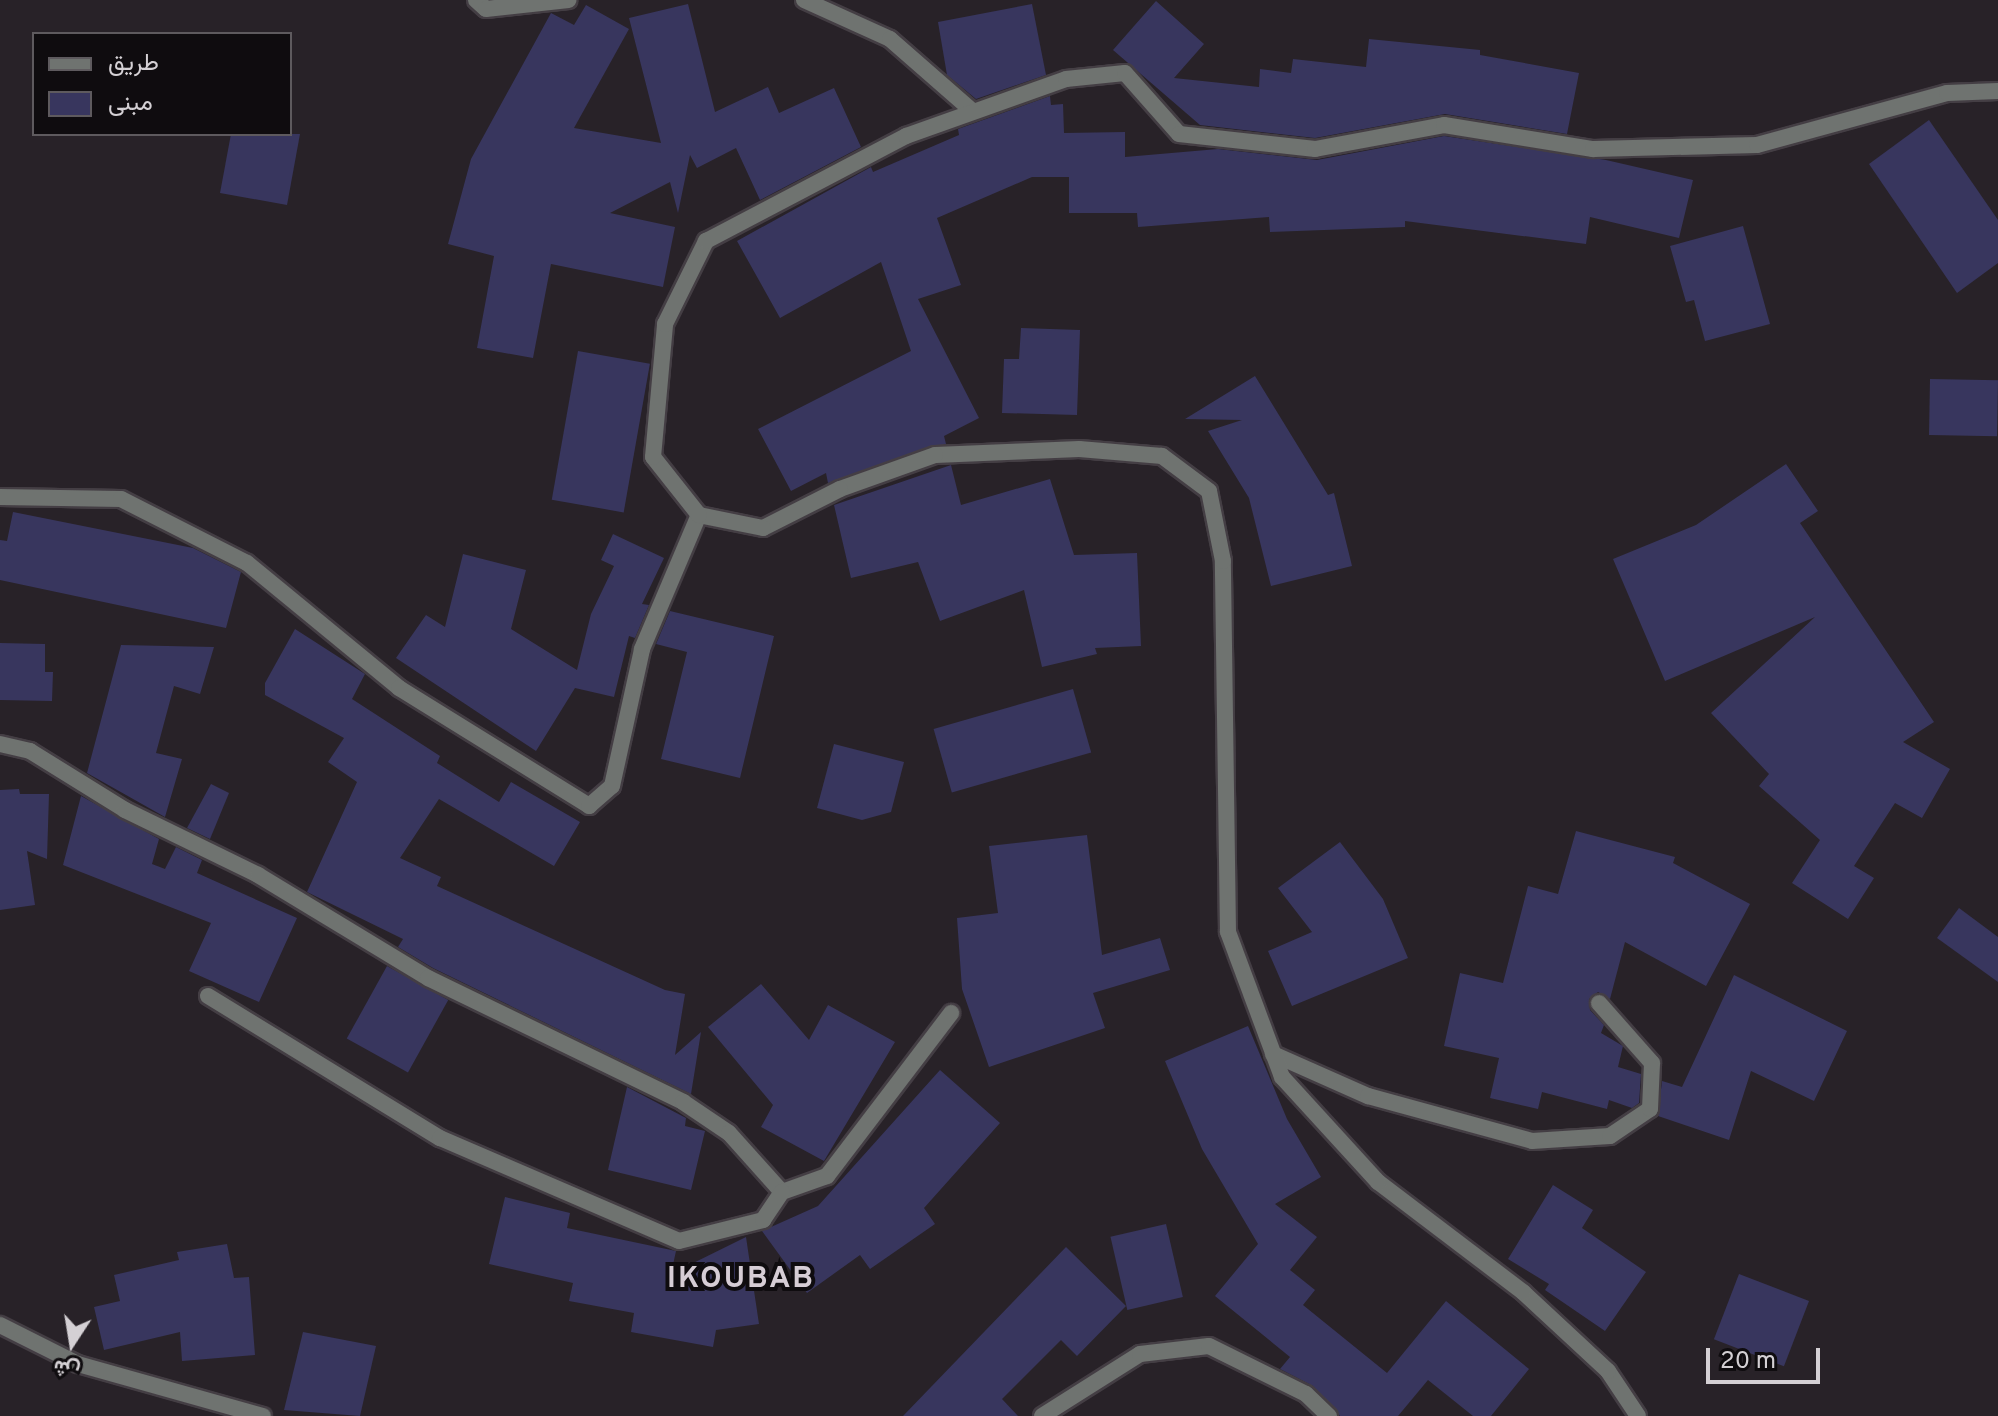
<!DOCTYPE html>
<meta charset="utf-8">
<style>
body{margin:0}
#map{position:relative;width:1998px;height:1416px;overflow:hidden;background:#282228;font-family:Overpass,Vazirmatn,sans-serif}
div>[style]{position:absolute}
.building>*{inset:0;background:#38365e;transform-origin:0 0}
.roads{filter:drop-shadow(2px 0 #443e44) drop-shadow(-2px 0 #443e44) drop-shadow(0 2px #443e44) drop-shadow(0 -2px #443e44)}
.minor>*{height:16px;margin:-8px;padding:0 8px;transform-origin:8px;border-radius:8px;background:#6f7370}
span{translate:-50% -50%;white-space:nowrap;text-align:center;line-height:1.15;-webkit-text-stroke:8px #0f0c0f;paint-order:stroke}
.district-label{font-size:30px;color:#d6cdd5;font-weight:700;letter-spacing:2px}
.legend{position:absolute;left:32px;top:32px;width:260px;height:104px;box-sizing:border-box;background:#0f0c0f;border:2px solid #5e5a5e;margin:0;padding:10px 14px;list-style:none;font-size:24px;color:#d4d0d4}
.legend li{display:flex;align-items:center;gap:16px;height:40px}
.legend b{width:40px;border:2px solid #5e5a5e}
.north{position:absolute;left:32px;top:1304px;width:80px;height:80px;-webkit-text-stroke:6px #0f0c0f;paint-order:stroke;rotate:192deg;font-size:22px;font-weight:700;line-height:32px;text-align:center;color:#d4d0d4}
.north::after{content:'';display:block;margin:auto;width:28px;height:36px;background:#d4d0d4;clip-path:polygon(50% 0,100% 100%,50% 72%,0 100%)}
.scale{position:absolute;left:1706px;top:1348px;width:114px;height:36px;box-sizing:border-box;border:4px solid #d4d0d4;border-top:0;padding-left:10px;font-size:24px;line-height:28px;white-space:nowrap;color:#d4d0d4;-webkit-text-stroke:6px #0f0c0f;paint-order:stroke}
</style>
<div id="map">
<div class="building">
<i style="clip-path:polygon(1156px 1px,1204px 44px,1174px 78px,1259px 87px,1260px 69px,1291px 73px,1293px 59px,1366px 67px,1369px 39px,1480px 50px,1480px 55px,1579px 73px,1567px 134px,1445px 114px,1315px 138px,1200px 125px,1113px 50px)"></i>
<i style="clip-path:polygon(688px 4px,715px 112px,768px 87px,779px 113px,834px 88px,861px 147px,760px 200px,736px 148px,697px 168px,690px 155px,678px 213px,670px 182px,610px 213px,675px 227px,663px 287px,551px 264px,533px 358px,477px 348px,494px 256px,448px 244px,471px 159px,551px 13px,574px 25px,586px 5px,629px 29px,574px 128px,661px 143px,629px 18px)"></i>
<i style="clip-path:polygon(1032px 4px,1046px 75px,976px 99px,947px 75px,938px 22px)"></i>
<i style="clip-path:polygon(1050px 96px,1051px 105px,1063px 104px,1064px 133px,1125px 132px,1125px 157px,1218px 149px,1317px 160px,1444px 136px,1606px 160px,1693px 180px,1679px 238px,1590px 217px,1586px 244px,1405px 221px,1405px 227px,1270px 232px,1269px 217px,1138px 227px,1137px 213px,1069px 213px,1069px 177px,1032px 177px,937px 218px,961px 285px,918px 299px,979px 418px,944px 436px,946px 444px,828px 483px,826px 473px,791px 491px,758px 429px,911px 351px,881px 262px,780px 318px,737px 241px,871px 167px,873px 172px,959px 135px,958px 129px)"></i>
<i style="clip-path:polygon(1929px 120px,1998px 220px,1998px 263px,1957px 293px,1869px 164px)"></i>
<i style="clip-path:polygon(231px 134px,300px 134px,287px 205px,220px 193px)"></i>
<i style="clip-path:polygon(1743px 226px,1770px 324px,1705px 341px,1694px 300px,1686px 302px,1670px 246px)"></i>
<i style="clip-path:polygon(1021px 328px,1080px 330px,1077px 415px,1002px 413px,1004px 359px,1019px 359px)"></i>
<i style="left:578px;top:351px;width:73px;height:151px;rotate:10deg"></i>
<i style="clip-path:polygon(1255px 376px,1328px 495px,1334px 493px,1352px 566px,1271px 586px,1249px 498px,1208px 431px,1242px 420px,1185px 419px)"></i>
<i style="left:1930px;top:379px;width:68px;height:56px;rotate:1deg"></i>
<i style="clip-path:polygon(1786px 464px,1818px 511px,1800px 523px,1934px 722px,1903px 742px,1950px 769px,1922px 818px,1895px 803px,1854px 866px,1874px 878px,1848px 919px,1792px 883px,1820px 840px,1759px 786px,1769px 774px,1711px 713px,1815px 617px,1665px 681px,1613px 559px,1696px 525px)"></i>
<i style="clip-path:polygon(951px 465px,961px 505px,1050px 479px,1074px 555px,1137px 553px,1141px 646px,1095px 648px,1097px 654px,1042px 667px,1024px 590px,940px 621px,918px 562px,851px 578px,834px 505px)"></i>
<i style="clip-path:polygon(13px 512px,193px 548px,241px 572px,226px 628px,0 580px,0 540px,7px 541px)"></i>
<i style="clip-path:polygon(613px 534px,664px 558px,642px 604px,649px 605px,635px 638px,629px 636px,614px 697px,575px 688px,536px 751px,396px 658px,426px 615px,445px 627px,463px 554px,526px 570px,511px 629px,577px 670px,591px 614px,614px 566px,601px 560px)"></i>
<i style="clip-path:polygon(670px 611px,774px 636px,740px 778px,661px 759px,687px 652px,656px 644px)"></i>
<i style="clip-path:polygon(295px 629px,365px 674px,352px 699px,440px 756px,437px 763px,499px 802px,511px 782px,580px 822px,554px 866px,439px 799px,400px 858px,441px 877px,437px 886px,665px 990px,685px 994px,675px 1055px,701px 1032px,691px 1094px,433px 968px,398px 947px,403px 939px,307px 892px,357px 782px,328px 762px,344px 738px,265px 695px,265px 683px)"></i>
<i style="clip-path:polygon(0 643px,45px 644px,45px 672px,53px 672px,52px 701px,0 700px)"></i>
<i style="clip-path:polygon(121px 645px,214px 647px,200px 694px,174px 686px,156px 753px,182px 759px,165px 817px,87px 773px)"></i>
<i style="left:1073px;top:689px;width:66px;height:145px;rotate:74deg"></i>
<i style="clip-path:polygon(834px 744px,904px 762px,891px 812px,862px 820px,817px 808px)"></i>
<i style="clip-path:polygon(211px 784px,229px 793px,210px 839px,187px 828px)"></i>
<i style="clip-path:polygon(19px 789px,20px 794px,49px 794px,47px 859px,27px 851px,35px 905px,0 910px,0 790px)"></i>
<i style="clip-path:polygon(81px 796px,159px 839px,152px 864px,165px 869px,176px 847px,202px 860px,197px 873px,297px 918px,259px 1002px,189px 971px,211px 923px,63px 865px)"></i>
<i style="clip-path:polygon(1576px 831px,1675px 857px,1673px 863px,1750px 904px,1706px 986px,1625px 942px,1610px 999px,1598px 992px,1589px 999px,1590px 1010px,1604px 1025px,1601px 1033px,1623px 1046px,1618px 1067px,1641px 1074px,1639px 1103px,1632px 1108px,1609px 1100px,1607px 1109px,1542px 1092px,1538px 1109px,1490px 1098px,1499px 1058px,1444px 1046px,1460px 973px,1503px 983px,1528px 886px,1558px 894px)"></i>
<i style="clip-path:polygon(1087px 835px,1102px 955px,1160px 938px,1170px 970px,1093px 993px,1105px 1028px,989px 1067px,962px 989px,957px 918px,998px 913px,989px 846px)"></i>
<i style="clip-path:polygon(1340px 842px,1383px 899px,1408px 958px,1292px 1006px,1268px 951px,1312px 932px,1278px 888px)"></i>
<i style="clip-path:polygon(1959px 908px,1998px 937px,1998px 982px,1937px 938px)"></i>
<i style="left:387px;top:966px;width:70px;height:83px;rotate:29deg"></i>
<i style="clip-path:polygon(1734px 975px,1847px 1031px,1814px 1101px,1751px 1071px,1729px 1140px,1658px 1116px,1662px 1081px,1682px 1087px)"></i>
<i style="clip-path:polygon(761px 984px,809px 1040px,828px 1005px,895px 1042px,824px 1161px,761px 1127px,773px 1105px,708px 1027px)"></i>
<i style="clip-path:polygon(1248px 1026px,1287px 1119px,1321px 1177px,1275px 1204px,1317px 1237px,1290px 1270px,1315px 1290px,1303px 1305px,1387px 1373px,1446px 1301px,1529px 1369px,1491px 1416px,1473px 1416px,1428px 1380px,1398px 1416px,1340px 1416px,1313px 1386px,1280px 1369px,1290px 1357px,1215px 1296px,1258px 1244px,1202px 1149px,1165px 1061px)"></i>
<i style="clip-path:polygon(940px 1070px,1000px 1123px,924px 1208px,935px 1224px,870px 1269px,860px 1255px,807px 1293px,762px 1231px,818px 1206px)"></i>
<i style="clip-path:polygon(627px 1087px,686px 1118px,685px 1126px,705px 1131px,691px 1190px,608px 1170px)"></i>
<i style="clip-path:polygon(1553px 1185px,1593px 1210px,1582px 1228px,1646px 1272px,1605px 1331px,1545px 1290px,1549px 1284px,1508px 1259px)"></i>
<i style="clip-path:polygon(505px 1197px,570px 1213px,567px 1228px,676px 1251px,671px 1274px,746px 1237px,759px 1324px,716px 1330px,713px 1347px,631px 1332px,634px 1313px,569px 1301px,573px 1283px,489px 1264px)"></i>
<i style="left:1166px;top:1224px;width:75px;height:57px;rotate:77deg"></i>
<i style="clip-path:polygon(227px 1244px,234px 1278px,249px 1277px,255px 1355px,182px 1361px,180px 1332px,104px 1350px,94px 1307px,120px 1301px,114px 1275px,179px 1260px,177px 1252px)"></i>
<i style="clip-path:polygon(1066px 1247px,1126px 1306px,1077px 1356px,1061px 1340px,1002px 1399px,1018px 1416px,903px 1416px)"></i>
<i style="left:1739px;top:1274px;width:75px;height:70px;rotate:21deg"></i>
<i style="clip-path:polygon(303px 1332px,376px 1346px,360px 1416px,284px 1410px)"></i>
</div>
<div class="roads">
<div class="minor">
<i style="left:476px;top:0;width:13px;rotate:42deg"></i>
<i style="left:486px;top:9px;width:83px;rotate:-6.2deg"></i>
<i style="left:804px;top:0;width:94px;rotate:24.4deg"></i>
<i style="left:890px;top:39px;width:106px;rotate:41.2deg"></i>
<i style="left:0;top:497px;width:121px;rotate:0.9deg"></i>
<i style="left:121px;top:499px;width:141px;rotate:26.9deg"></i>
<i style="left:247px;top:563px;width:197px;rotate:39.4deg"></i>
<i style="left:399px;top:688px;width:224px;rotate:31.8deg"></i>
<i style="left:589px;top:806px;width:30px;rotate:-41deg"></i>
<i style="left:612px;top:786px;width:140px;rotate:-77.6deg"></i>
<i style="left:642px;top:649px;width:146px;rotate:-67deg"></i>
<i style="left:0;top:744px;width:31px;rotate:13deg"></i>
<i style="left:30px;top:751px;width:112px;rotate:31.8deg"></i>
<i style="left:125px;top:810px;width:148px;rotate:26deg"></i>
<i style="left:258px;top:875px;width:199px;rotate:31.2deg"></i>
<i style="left:428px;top:978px;width:284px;rotate:25.9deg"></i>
<i style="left:683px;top:1102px;width:55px;rotate:34deg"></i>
<i style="left:729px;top:1133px;width:79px;rotate:48.1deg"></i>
<i style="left:782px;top:1192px;width:48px;rotate:-19.6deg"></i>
<i style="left:827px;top:1176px;width:205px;rotate:-52.7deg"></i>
<i style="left:208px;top:996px;width:272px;rotate:31.5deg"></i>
<i style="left:440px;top:1138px;width:260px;rotate:23.3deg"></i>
<i style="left:679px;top:1241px;width:87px;rotate:-14deg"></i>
<i style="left:763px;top:1220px;width:34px;rotate:-56deg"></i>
<i style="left:1273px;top:1054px;width:104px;rotate:23.9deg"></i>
<i style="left:1368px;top:1096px;width:170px;rotate:15.3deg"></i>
<i style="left:1532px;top:1141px;width:78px;rotate:-3.7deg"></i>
<i style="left:1610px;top:1136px;width:48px;rotate:-34deg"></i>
<i style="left:1650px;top:1109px;width:46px;rotate:-87.5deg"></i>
<i style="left:1652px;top:1063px;width:80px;rotate:-131.5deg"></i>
<i style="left:0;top:1325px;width:87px;rotate:26.6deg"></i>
<i style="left:78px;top:1364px;width:192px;rotate:15.7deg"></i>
<i style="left:1042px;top:1416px;width:116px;rotate:-32.3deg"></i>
<i style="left:1140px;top:1354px;width:69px;rotate:-6.6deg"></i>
<i style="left:1209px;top:1346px;width:108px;rotate:26.3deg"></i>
<i style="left:1306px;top:1394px;width:32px;rotate:44deg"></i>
<i style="left:1638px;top:1416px;width:54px;rotate:-123.7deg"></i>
<i style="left:1608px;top:1371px;width:116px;rotate:-137.1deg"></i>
<i style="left:1523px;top:1292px;width:182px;rotate:-142.8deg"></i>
<i style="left:1378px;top:1182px;width:142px;rotate:-132.4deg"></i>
<i style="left:1282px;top:1077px;width:155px;rotate:-110.4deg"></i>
<i style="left:1228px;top:932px;width:371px;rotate:-90.8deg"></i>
<i style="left:1223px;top:561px;width:71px;rotate:-101.3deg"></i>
<i style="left:1209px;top:491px;width:59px;rotate:-143.3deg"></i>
<i style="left:1162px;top:456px;width:83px;rotate:-175.2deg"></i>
<i style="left:1079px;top:449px;width:144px;rotate:177.6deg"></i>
<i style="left:935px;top:455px;width:101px;rotate:160.3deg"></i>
<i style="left:840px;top:489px;width:86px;rotate:153.1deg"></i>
<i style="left:763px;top:528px;width:65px;rotate:-168.5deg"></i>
<i style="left:699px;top:515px;width:74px;rotate:-128.4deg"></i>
<i style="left:653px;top:457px;width:134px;rotate:-84.8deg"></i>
<i style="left:665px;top:324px;width:93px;rotate:-63.7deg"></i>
<i style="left:706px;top:241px;width:226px;rotate:-27.7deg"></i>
<i style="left:906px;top:136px;width:170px;rotate:-19.6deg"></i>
<i style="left:1066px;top:79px;width:59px;rotate:-5.8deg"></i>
<i style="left:1125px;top:73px;width:81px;rotate:48.5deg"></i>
<i style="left:1179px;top:134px;width:137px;rotate:6.3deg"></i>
<i style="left:1315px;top:149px;width:131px;rotate:-10.5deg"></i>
<i style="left:1444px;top:125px;width:151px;rotate:9.2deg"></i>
<i style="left:1593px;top:149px;width:164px;rotate:-1.4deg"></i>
<i style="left:1757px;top:145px;width:197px;rotate:-15.3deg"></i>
<i style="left:1947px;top:93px;width:51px;rotate:-2.2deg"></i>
</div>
</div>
<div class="district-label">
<span style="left:741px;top:1280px">IKOUBAB</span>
</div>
<ul class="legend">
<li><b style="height:10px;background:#6f7370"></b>طريق</li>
<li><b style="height:22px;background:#38365e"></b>مبنى</li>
</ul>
<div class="north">ش</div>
<div class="scale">20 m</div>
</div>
